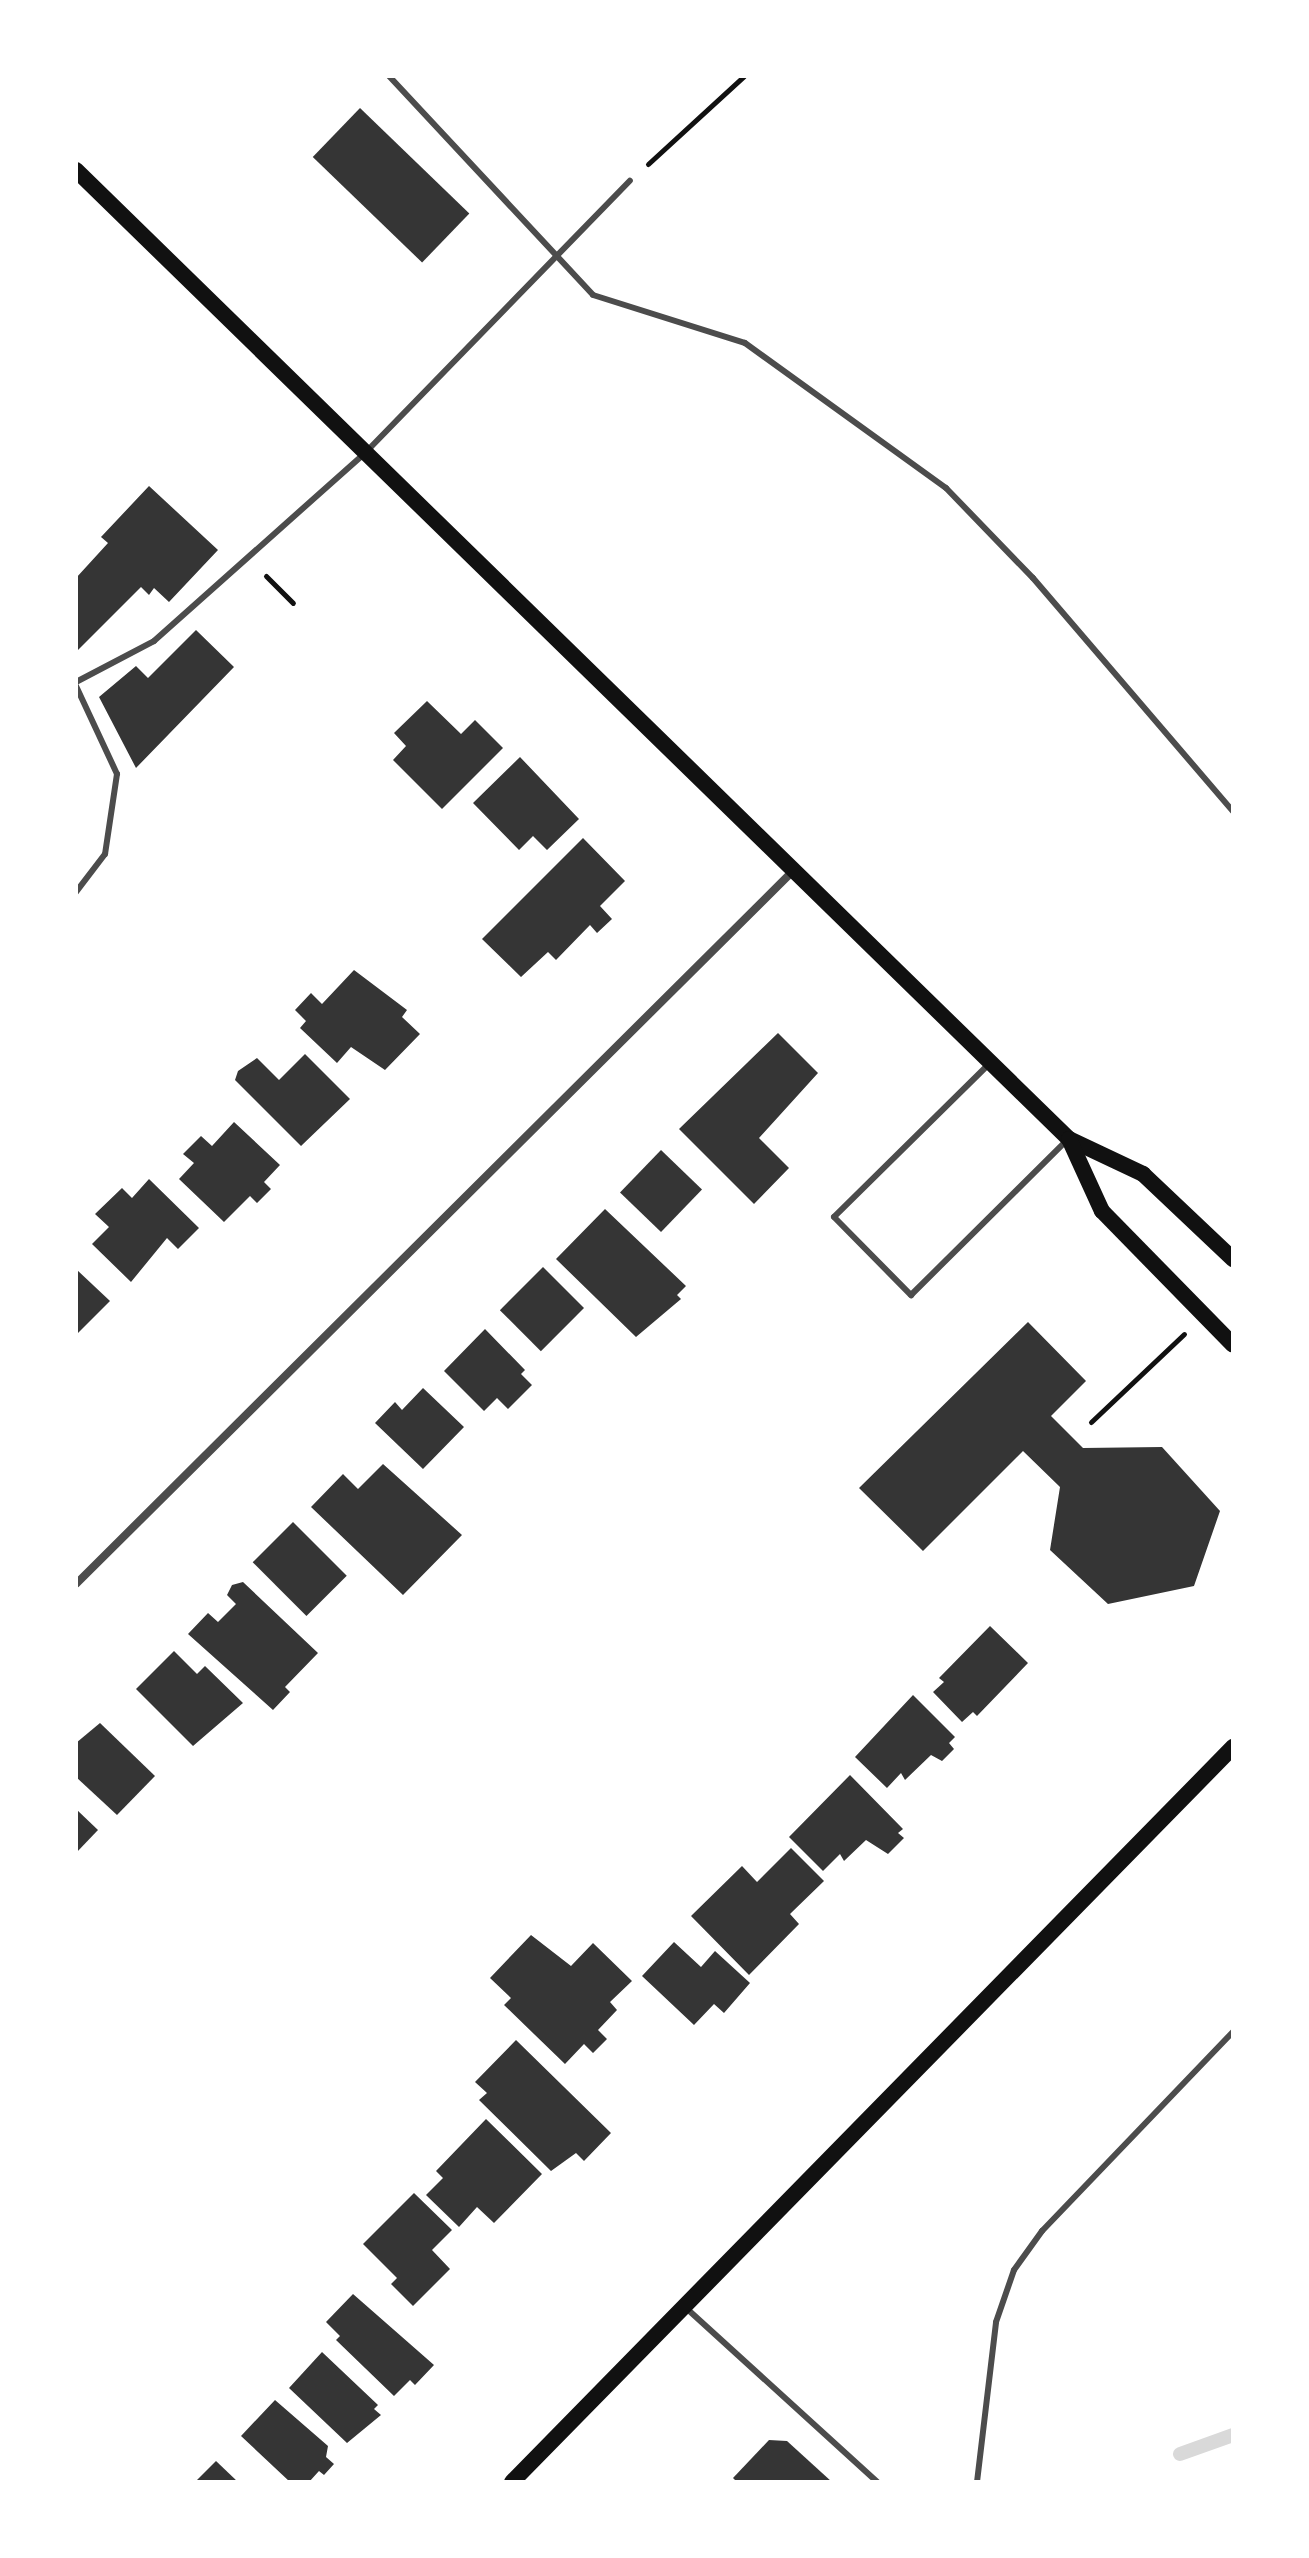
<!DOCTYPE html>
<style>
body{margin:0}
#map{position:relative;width:1309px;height:2558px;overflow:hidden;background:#fff;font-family:"Golos Text",sans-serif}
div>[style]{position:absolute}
.stream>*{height:14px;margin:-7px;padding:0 7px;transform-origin:7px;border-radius:7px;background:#d9d9d9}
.building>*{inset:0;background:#353535;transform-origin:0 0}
.path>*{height:5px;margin:-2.5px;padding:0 2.5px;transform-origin:2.5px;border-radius:2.5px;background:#111}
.service>*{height:6px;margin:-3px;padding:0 3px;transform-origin:3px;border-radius:3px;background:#4c4c4c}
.minor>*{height:8px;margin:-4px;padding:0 4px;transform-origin:4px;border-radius:4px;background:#4c4c4c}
.secondary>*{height:16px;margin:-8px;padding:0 8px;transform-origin:8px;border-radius:8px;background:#111}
span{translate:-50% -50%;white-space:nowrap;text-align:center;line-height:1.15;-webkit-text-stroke:8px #fff;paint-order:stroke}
.frame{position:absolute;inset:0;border:78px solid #fff;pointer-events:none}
</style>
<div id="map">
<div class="stream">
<i style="left:1180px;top:2454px;width:56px;rotate:-19.7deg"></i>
</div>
<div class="building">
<i style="left:360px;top:108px;width:152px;height:68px;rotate:44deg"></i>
<i style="clip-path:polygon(149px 486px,218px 550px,169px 602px,154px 588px,149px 595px,141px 587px,76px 652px,76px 578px,108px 543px,101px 537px)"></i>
<i style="clip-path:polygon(196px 630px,234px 667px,136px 768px,99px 697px,136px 666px,148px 678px)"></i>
<i style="clip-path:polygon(427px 701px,461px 734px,475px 720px,503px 748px,442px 809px,393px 760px,406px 746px,394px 733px)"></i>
<i style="clip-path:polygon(520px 757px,579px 819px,547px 850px,533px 836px,519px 850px,473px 803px)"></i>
<i style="clip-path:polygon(583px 838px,625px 881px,600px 906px,612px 919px,597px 933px,590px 925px,556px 960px,548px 952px,521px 977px,482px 939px)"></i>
<i style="clip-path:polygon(354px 970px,407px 1010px,402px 1017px,420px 1034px,385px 1070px,351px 1047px,337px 1063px,300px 1028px,306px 1021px,295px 1010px,311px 993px,322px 1004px)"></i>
<i style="clip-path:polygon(778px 1033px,818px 1073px,759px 1138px,789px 1168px,754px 1204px,679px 1129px)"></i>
<i style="clip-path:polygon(305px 1054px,350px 1099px,301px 1146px,235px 1080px,238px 1071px,257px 1058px,279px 1080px)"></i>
<i style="clip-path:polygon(234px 1122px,280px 1165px,264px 1182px,271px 1189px,257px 1203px,250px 1196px,224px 1222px,179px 1179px,194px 1163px,183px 1154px,201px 1136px,212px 1146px)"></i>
<i style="left:661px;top:1150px;width:57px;height:59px;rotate:44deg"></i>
<i style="clip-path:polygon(149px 1179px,199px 1228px,178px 1249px,167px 1238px,131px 1282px,92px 1244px,109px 1227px,95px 1214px,122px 1188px,132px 1198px)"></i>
<i style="clip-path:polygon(605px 1209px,686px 1286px,677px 1295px,681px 1299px,636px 1337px,556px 1259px)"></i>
<i style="left:543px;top:1267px;width:58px;height:61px;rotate:45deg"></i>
<i style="clip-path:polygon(76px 1269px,110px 1301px,76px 1335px)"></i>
<i style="clip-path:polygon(1028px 1322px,1086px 1381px,1051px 1416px,1083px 1448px,1162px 1447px,1220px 1511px,1194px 1586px,1108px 1604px,1050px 1550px,1060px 1487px,1023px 1451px,923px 1551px,859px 1488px)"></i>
<i style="clip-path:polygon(485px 1329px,525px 1370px,521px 1374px,532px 1385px,508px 1409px,497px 1398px,484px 1411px,444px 1371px)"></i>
<i style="clip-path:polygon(423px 1388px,464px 1427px,423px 1469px,375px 1423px,395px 1402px,402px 1410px)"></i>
<i style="clip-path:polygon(383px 1464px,462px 1535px,403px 1595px,311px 1507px,343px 1474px,358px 1489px)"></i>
<i style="left:293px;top:1522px;width:76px;height:57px;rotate:45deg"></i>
<i style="clip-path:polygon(243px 1582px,318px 1653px,285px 1687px,290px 1692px,273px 1710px,188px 1634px,208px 1613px,218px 1622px,236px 1604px,227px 1595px,232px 1585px)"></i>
<i style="clip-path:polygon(990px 1626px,1028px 1663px,977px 1716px,973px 1712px,962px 1722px,933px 1692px,944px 1682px,939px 1678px)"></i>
<i style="clip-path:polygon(174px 1651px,197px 1674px,205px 1666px,243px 1703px,193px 1746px,136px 1689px)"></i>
<i style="clip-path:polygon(913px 1695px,955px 1737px,949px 1743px,954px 1749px,942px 1761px,931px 1755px,905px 1780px,901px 1773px,887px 1788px,855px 1757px)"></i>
<i style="clip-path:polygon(100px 1723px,155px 1776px,117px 1815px,76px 1777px,76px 1743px)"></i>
<i style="clip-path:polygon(850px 1775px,903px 1829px,898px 1833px,904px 1838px,888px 1854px,866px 1840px,844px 1861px,840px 1854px,823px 1871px,789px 1837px)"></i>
<i style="clip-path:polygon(76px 1809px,98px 1830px,76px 1853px)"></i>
<i style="clip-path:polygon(791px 1848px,824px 1881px,790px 1914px,799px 1924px,749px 1975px,691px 1916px,742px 1866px,757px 1882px)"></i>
<i style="clip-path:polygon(531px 1935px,571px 1966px,593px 1943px,632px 1981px,610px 2002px,617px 2010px,598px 2030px,607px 2039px,593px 2053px,584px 2044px,565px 2064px,504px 2005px,511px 1998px,490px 1978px)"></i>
<i style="clip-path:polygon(674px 1942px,701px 1967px,715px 1951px,750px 1983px,724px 2013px,714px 2004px,694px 2025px,642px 1976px)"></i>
<i style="clip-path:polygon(516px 2040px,611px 2133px,584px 2161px,576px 2153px,551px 2171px,479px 2100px,487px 2093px,475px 2082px)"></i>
<i style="clip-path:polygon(486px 2119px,542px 2174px,494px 2223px,477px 2207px,459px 2227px,426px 2195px,443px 2178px,436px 2171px)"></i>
<i style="clip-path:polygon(414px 2193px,452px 2230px,432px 2250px,450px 2269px,413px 2306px,391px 2284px,397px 2278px,363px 2244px)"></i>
<i style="clip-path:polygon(353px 2294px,434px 2365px,415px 2385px,410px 2380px,394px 2396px,336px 2340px,340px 2336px,326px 2322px)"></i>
<i style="clip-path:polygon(322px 2352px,378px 2405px,374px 2409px,381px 2415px,347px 2443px,289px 2388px)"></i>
<i style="clip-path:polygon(275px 2400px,328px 2446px,326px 2457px,334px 2464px,324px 2475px,319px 2471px,309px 2482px,290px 2482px,241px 2436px)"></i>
<i style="clip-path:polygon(769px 2440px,787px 2441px,832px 2482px,737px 2482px,733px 2478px)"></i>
<i style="clip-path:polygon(216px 2461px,238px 2482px,195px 2482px)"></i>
</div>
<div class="path">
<i style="left:648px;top:164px;width:130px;rotate:-42.5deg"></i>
<i style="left:266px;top:576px;width:38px;rotate:45deg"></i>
<i style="left:1091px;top:1422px;width:128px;rotate:-43.4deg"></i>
</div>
<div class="service">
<i style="left:389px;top:76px;width:299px;rotate:47deg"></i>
<i style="left:593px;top:295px;width:159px;rotate:17.5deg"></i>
<i style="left:745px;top:343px;width:248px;rotate:35.8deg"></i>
<i style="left:946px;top:488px;width:125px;rotate:46deg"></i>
<i style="left:1033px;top:578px;width:307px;rotate:49.4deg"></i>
<i style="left:76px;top:682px;width:88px;rotate:-27.7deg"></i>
<i style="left:154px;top:641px;width:285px;rotate:-41.7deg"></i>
<i style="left:367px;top:451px;width:377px;rotate:-45.8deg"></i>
<i style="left:76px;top:686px;width:97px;rotate:65deg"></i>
<i style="left:117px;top:774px;width:81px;rotate:98.5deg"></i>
<i style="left:105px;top:854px;width:48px;rotate:127.3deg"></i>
<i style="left:990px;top:1063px;width:219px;rotate:135.4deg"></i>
<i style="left:834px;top:1217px;width:110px;rotate:45.4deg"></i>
<i style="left:911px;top:1295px;width:218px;rotate:-44.8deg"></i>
<i style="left:685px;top:2307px;width:260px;rotate:42.3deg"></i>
<i style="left:977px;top:2482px;width:161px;rotate:-83.2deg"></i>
<i style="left:996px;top:2322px;width:55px;rotate:-70.9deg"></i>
<i style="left:1014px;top:2270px;width:48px;rotate:-54.3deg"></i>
<i style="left:1042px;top:2231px;width:276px;rotate:-46.2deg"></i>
</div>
<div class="minor">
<i style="left:76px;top:1584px;width:1013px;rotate:-44.84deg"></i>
</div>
<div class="secondary">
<i style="left:76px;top:170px;width:1387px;rotate:44.3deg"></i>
<i style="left:1069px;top:1139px;width:82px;rotate:25.3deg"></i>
<i style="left:1143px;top:1174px;width:124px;rotate:43.4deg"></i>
<i style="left:1069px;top:1139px;width:79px;rotate:65.4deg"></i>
<i style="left:1102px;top:1211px;width:187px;rotate:45.6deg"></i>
<i style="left:512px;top:2482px;width:1030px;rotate:-45.55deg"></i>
</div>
<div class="frame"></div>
</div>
